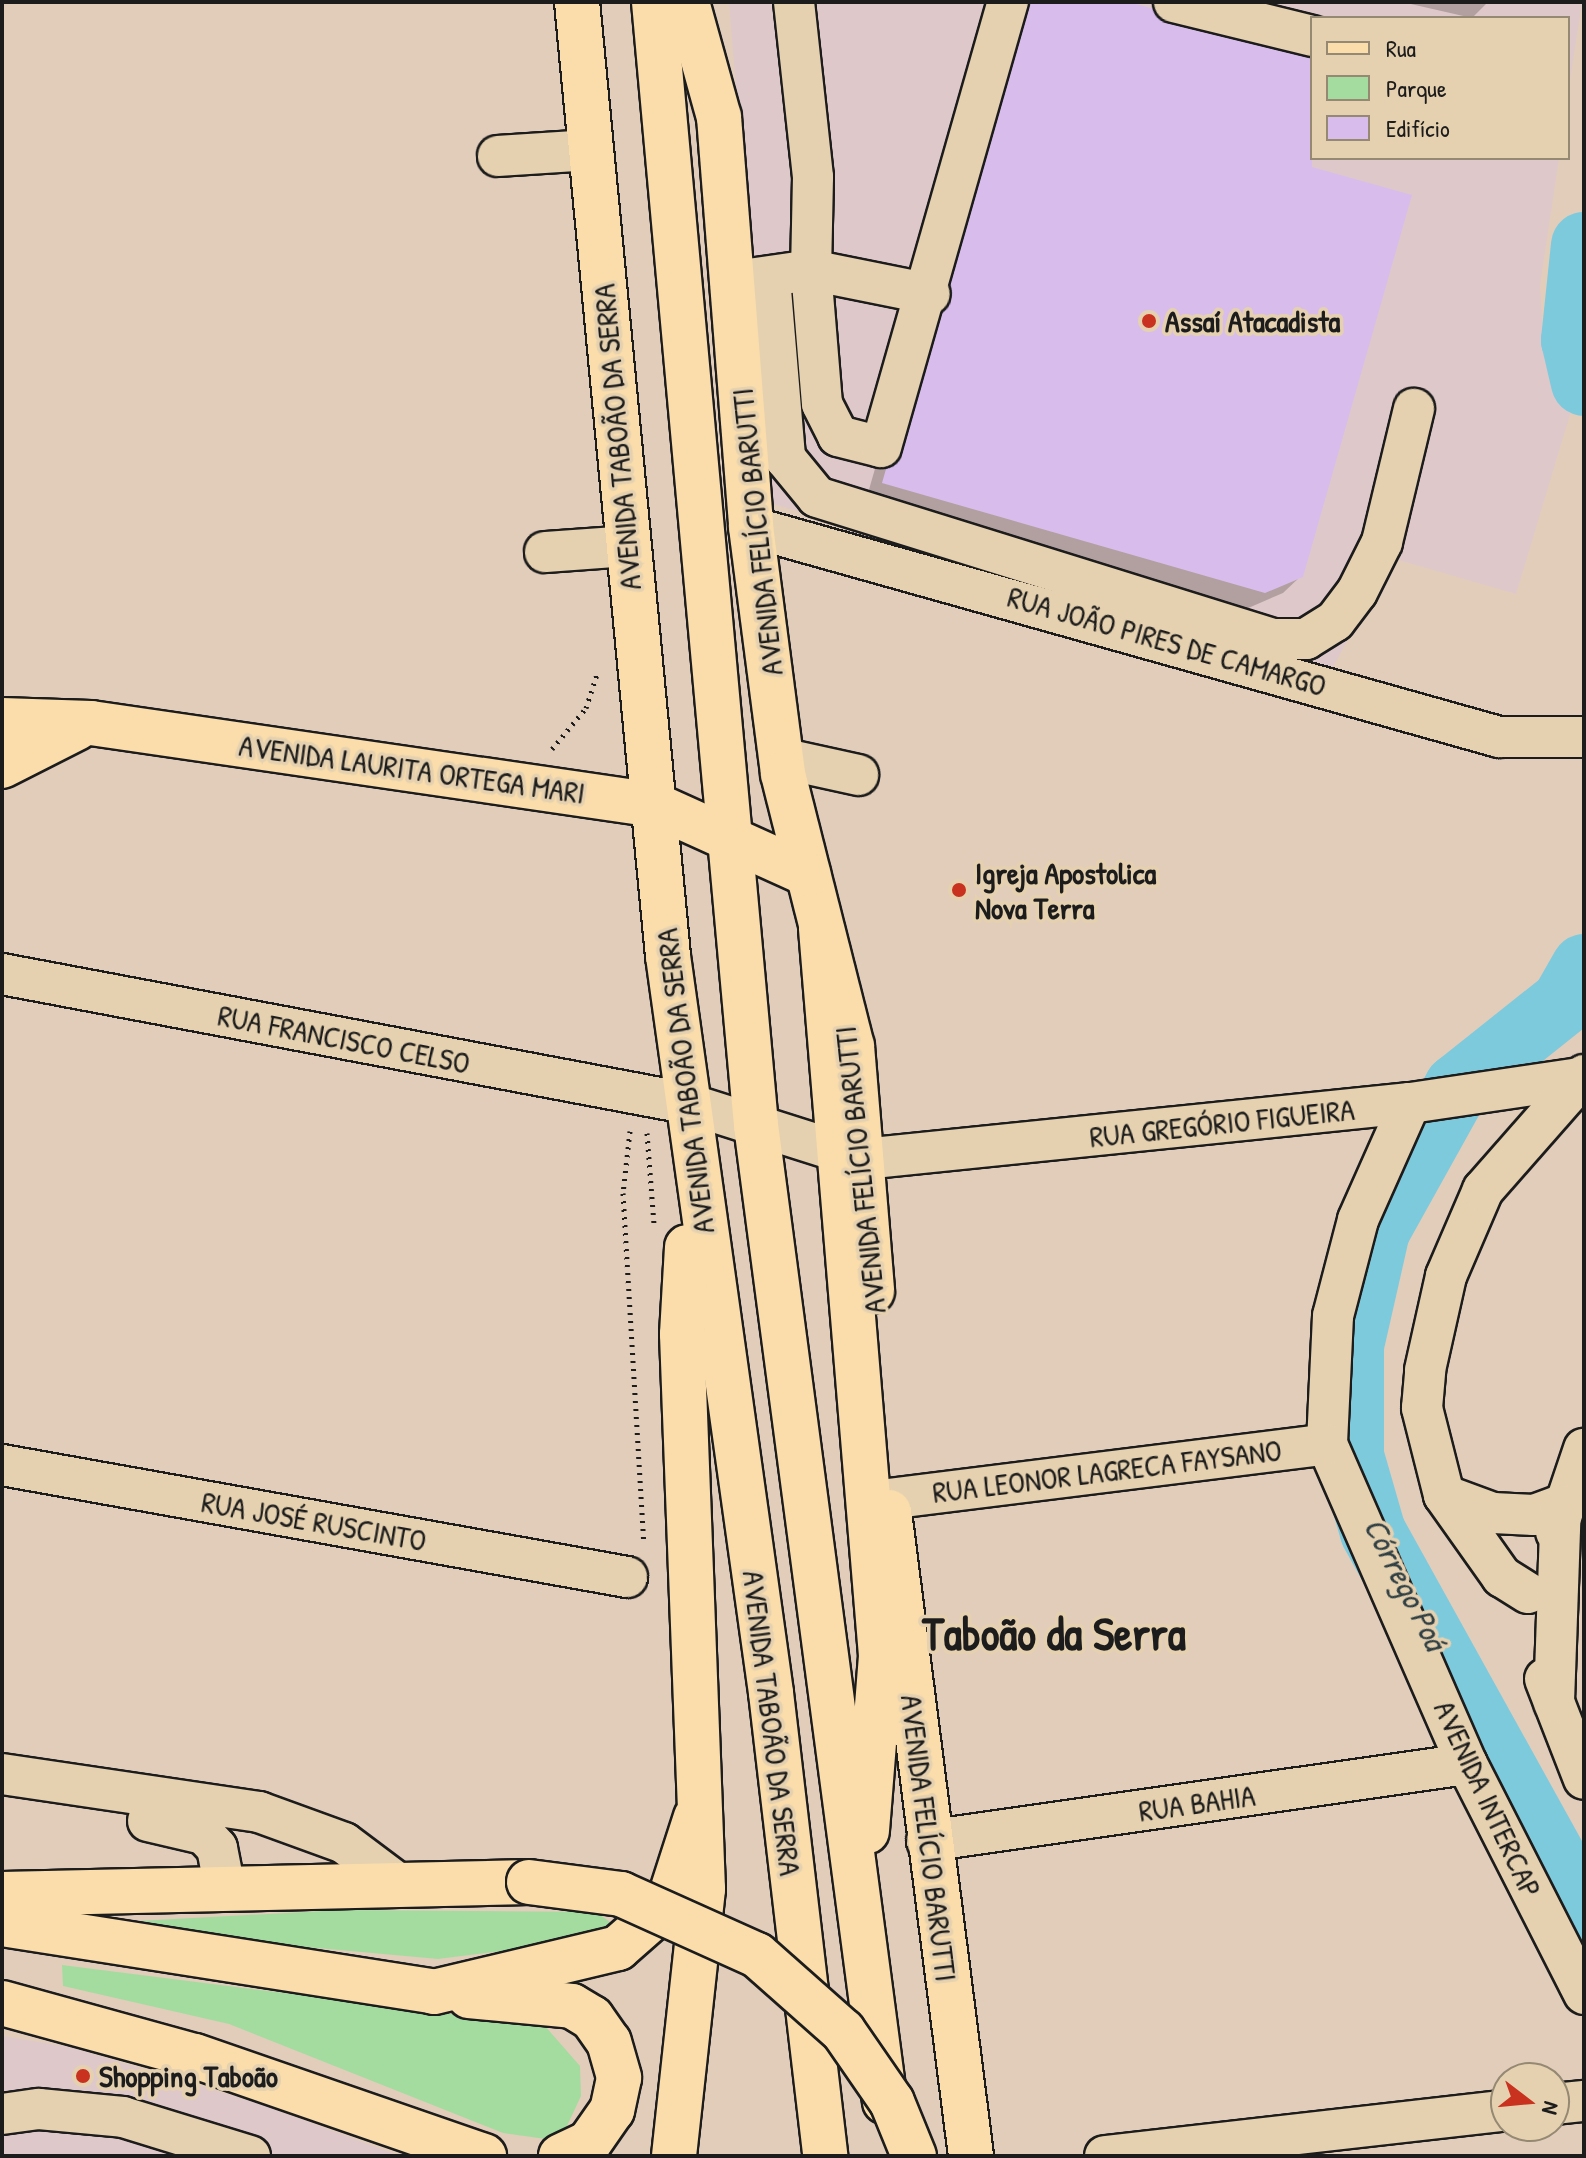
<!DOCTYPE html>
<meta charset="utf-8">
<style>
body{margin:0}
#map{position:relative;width:1586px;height:2158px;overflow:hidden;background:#e2cdbb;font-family:"Patrick Hand",sans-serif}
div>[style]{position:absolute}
.built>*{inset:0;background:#dfc8ca}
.green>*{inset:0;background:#a4dca0}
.shadow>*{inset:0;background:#0003}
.river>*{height:66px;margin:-33px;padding:0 33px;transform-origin:33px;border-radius:33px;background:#7ecadd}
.building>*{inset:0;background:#d8bdec}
.path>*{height:5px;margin-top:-2.5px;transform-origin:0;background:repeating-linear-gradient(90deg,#1c1c1c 0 2px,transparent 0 8px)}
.roads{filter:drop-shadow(2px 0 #1c1c1c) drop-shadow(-2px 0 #1c1c1c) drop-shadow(0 2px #1c1c1c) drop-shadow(0 -2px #1c1c1c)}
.minor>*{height:40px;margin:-20px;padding:0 20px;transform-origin:20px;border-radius:20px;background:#e5d1af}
.major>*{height:44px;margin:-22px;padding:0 22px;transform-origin:22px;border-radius:22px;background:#faddab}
.highway>*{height:44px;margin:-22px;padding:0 22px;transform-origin:22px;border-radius:22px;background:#faddab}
.bridges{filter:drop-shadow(2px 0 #1c1c1c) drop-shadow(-2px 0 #1c1c1c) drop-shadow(0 2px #1c1c1c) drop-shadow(0 -2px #1c1c1c)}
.major-bridge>*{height:44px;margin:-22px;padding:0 22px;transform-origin:22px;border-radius:22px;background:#faddab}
.dots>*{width:22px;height:22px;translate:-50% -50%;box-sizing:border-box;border:4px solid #e5d1af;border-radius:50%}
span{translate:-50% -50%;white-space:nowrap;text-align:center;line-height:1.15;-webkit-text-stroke:7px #e5d1af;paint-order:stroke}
.poi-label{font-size:30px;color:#1c1c1c;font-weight:700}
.left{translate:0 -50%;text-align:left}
.street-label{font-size:30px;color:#1c1c1c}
.water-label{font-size:32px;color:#303f43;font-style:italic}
.town-label{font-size:46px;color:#1c1c1c;font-weight:700}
.frame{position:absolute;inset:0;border:4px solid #1c1c1c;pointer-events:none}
.legend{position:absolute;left:1310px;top:16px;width:260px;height:144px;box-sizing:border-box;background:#e5d1af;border:2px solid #958974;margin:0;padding:10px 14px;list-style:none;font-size:24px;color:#1c1c1c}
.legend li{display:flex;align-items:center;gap:16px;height:40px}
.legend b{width:40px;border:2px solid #958974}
.north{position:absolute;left:1490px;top:2062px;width:80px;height:80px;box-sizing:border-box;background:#e5d1af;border:2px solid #958974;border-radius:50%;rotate:106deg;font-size:22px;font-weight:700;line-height:32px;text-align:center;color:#1c1c1c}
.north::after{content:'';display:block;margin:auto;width:28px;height:36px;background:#c8321e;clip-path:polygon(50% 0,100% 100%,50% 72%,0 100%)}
</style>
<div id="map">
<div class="built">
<i style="clip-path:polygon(729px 2px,1582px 2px,1568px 93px,1568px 18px,1312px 18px,1312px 158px,1559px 158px,1540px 285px,1544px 358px,1555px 389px,1574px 401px,1516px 594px,1392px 558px,1333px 667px,770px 503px)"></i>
<i style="clip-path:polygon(2px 2036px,69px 2047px,260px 2104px,400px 2156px,2px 2156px)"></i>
</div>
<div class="green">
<i style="clip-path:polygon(341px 1910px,596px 1912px,613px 1924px,527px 1948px,438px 1959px,65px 1925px)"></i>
<i style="clip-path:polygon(62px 1965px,545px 2026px,580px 2066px,581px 2096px,560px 2141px,503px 2133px,229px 2024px,63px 1986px)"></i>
</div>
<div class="shadow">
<i style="clip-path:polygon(1009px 2px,1122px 2px,1312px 57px,1301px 576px,1283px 593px,1246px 609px,866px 500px)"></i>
<i style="clip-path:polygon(1402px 2px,1488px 2px,1472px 18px)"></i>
</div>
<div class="river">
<i style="left:1584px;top:245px;width:96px;rotate:96deg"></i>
<i style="left:1574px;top:340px;width:44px;rotate:76.9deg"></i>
<i style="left:1584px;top:967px;width:40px;rotate:119.7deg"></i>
<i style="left:1564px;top:1002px;width:137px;rotate:141.5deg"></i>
<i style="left:1457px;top:1087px;width:165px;rotate:119.1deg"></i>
<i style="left:1377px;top:1231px;width:117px;rotate:102.8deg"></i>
<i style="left:1351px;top:1345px;width:111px;rotate:90deg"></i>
<i style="left:1351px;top:1456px;width:79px;rotate:73.9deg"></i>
<i style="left:1373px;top:1532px;width:435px;rotate:61deg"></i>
</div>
<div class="building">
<i style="clip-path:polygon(1020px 2px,1129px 2px,1312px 54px,1312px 167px,1412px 195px,1303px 577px,1265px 593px,882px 483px)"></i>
</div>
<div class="path">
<i style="left:552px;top:749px;width:53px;rotate:-50.3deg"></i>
<i style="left:586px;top:708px;width:38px;rotate:-72deg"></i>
<i style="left:630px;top:1131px;width:62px;rotate:96.4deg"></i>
<i style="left:623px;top:1193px;width:352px;rotate:86.6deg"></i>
<i style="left:647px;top:1133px;width:90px;rotate:85.6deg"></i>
</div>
<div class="roads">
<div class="minor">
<i style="left:794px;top:2px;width:176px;rotate:83.8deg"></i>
<i style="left:813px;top:177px;width:93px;rotate:91.2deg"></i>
<i style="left:811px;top:270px;width:121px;rotate:11.4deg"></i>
<i style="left:1174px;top:2px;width:142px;rotate:13.8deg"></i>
<i style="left:498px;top:156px;width:92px;rotate:-3.7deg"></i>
<i style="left:770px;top:278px;width:181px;rotate:85.2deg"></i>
<i style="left:785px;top:458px;width:50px;rotate:50.6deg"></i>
<i style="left:817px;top:497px;width:477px;rotate:17.3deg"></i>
<i style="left:1272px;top:639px;width:34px"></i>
<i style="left:1306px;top:639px;width:34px;rotate:-32deg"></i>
<i style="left:1335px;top:621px;width:36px;rotate:-53deg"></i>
<i style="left:1357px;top:592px;width:56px;rotate:-63.4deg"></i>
<i style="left:1382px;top:542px;width:137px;rotate:-76.5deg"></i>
<i style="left:742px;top:280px;width:70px;rotate:-8.2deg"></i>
<i style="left:811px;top:270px;width:134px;rotate:85.3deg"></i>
<i style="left:822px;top:404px;width:36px;rotate:63deg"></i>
<i style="left:838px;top:436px;width:44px;rotate:14.3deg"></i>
<i style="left:881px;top:447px;width:463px;rotate:-74.1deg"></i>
<i style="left:751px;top:527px;width:777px;rotate:15.68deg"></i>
<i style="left:1499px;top:737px;width:85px"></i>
<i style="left:545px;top:552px;width:83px;rotate:-4.1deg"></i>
<i style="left:781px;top:758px;width:79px;rotate:12.4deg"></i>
<i style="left:2px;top:974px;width:696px;rotate:10.68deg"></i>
<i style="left:686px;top:1103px;width:186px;rotate:17.6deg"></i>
<i style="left:863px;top:1159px;width:550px;rotate:-5.85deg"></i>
<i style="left:1410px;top:1103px;width:172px;rotate:-8.4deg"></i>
<i style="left:1410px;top:1103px;width:128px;rotate:114deg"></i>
<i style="left:1358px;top:1220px;width:99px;rotate:104.6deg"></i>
<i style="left:1333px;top:1316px;width:128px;rotate:92.7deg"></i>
<i style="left:1327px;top:1444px;width:349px;rotate:66.4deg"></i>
<i style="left:1467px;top:1764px;width:258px;rotate:63deg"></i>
<i style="left:2px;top:1465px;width:635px;rotate:10.16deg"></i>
<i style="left:1444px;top:1495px;width:52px;rotate:20.2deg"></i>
<i style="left:1493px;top:1513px;width:41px;rotate:2.8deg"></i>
<i style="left:1534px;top:1515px;width:29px;rotate:-20deg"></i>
<i style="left:888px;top:1499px;width:442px;rotate:-7.1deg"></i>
<i style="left:1556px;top:1532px;width:88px;rotate:-71.4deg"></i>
<i style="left:1528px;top:1593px;width:31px;rotate:-148deg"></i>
<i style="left:1502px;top:1577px;width:100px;rotate:-125.3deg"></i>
<i style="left:1444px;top:1495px;width:90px;rotate:-104.2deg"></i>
<i style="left:1422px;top:1408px;width:38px;rotate:-85deg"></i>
<i style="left:1425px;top:1370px;width:96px;rotate:-77.4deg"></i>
<i style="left:1446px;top:1276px;width:94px;rotate:-66.7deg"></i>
<i style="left:1483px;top:1190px;width:153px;rotate:-48.7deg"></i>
<i style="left:1545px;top:1679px;width:107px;rotate:68.7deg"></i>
<i style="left:1554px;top:1702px;width:197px;rotate:-88deg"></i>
<i style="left:2px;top:1774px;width:260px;rotate:8.4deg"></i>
<i style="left:259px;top:1812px;width:90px;rotate:20deg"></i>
<i style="left:344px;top:1843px;width:65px;rotate:36.9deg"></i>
<i style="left:148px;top:1821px;width:57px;rotate:13.1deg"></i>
<i style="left:204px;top:1834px;width:19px;rotate:47deg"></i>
<i style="left:217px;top:1848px;width:37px;rotate:79deg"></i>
<i style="left:927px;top:1841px;width:545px;rotate:-8.12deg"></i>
<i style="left:1554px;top:2104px;width:30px;rotate:-6deg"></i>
<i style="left:2px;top:2114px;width:37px;rotate:-8deg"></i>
<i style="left:39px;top:2109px;width:84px;rotate:5.4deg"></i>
<i style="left:123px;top:2117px;width:133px;rotate:17.1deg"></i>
<i style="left:1105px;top:2156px;width:404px;rotate:-6.5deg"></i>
</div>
<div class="major">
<i style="left:687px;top:2px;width:119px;rotate:74.5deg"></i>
<i style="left:719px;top:117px;width:411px;rotate:85.5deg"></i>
<i style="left:751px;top:527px;width:249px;rotate:82.6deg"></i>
<i style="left:783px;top:774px;width:281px;rotate:75.8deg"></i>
<i style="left:852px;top:1046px;width:246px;rotate:85.3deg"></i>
<i style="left:2px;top:720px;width:89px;rotate:1.9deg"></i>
<i style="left:91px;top:723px;width:570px;rotate:8.27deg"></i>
<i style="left:655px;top:805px;width:168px;rotate:24.3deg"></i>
<i style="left:2px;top:766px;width:84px;rotate:-26.9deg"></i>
<i style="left:889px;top:1512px;width:649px;rotate:82.74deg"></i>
<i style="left:2px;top:1894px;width:527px;rotate:-1.3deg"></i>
<i style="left:2px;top:1924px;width:437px;rotate:8.9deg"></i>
<i style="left:434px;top:1992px;width:189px;rotate:-13.4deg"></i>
<i style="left:618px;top:1948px;width:67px;rotate:-41.3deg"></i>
<i style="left:668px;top:1904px;width:91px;rotate:-72.2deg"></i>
<i style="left:469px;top:1996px;width:103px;rotate:5.5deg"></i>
<i style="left:572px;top:2006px;width:23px;rotate:31deg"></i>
<i style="left:592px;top:2018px;width:29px;rotate:55deg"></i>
<i style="left:609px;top:2042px;width:37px;rotate:74deg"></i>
<i style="left:619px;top:2078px;width:33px;rotate:102deg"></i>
<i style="left:612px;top:2110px;width:40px;rotate:124.9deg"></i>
<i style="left:589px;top:2143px;width:31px;rotate:155deg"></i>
<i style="left:2px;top:2003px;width:200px;rotate:15.4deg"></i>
<i style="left:195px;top:2056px;width:306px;rotate:19.1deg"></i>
</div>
<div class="highway">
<i style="left:577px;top:2px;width:958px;rotate:84.55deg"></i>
<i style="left:668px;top:956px;width:744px;rotate:82.04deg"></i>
<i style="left:771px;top:1693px;width:466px;rotate:83.3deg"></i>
<i style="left:654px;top:2px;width:1128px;rotate:84.81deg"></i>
<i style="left:756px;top:1125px;width:985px;rotate:82.48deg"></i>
<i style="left:821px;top:929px;width:729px;rotate:85.28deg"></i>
<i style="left:881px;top:1656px;width:176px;rotate:94.6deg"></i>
<i style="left:674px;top:2156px;width:269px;rotate:-83.8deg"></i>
<i style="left:703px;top:1889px;width:555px;rotate:-92.17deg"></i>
<i style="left:682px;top:1334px;width:87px;rotate:-86.7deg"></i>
</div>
</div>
<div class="bridges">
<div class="major-bridge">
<i style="left:529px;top:1882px;width:93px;rotate:7.4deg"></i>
<i style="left:621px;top:1894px;width:149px;rotate:24.2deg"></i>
<i style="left:757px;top:1955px;width:115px;rotate:41.5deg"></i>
<i style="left:843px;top:2031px;width:86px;rotate:55.4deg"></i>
<i style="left:892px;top:2102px;width:58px;rotate:67.8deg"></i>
</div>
</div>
<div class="dots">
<i style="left:1149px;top:321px;background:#c8321e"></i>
<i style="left:959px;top:890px;background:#c8321e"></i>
<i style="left:83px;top:2076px;background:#c8321e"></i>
</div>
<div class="poi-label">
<span class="left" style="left:1165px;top:321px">Assaí Atacadista</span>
<span class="left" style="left:975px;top:890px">Igreja Apostolica<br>Nova Terra</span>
<span class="left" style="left:99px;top:2076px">Shopping Taboão</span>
</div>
<div class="street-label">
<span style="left:617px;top:437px;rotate:-95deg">AVENIDA TABOÃO DA SERRA</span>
<span style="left:757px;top:532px;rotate:-96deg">AVENIDA FELÍCIO BARUTTI</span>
<span style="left:1167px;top:641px;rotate:16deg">RUA JOÃO PIRES DE CAMARGO</span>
<span style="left:412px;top:769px;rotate:8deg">AVENIDA LAURITA ORTEGA MARI</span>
<span style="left:344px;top:1039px;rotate:11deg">RUA FRANCISCO CELSO</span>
<span style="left:685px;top:1081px;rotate:-97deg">AVENIDA TABOÃO DA SERRA</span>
<span style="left:1222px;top:1123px;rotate:-6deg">RUA GREGÓRIO FIGUEIRA</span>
<span style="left:860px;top:1170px;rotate:-96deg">AVENIDA FELÍCIO BARUTTI</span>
<span style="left:1107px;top:1471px;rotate:-7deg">RUA LEONOR LAGRECA FAYSANO</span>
<span style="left:314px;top:1521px;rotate:10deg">RUA JOSÉ RUSCINTO</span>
<span style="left:772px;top:1723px;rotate:83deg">AVENIDA TABOÃO DA SERRA</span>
<span style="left:1488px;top:1799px;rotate:65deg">AVENIDA INTERCAP</span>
<span style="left:1197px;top:1803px;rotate:-8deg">RUA BAHIA</span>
<span style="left:929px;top:1838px;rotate:83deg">AVENIDA FELÍCIO BARUTTI</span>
</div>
<div class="water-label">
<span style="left:1405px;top:1584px;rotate:63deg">Córrego Poá</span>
</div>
<div class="town-label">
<span style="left:1054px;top:1633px">Taboão da Serra</span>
</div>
<div class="frame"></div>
<ul class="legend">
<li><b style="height:10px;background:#faddab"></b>Rua</li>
<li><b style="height:22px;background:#a4dca0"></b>Parque</li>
<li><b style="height:22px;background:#d8bdec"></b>Edifício</li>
</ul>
<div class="north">N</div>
</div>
